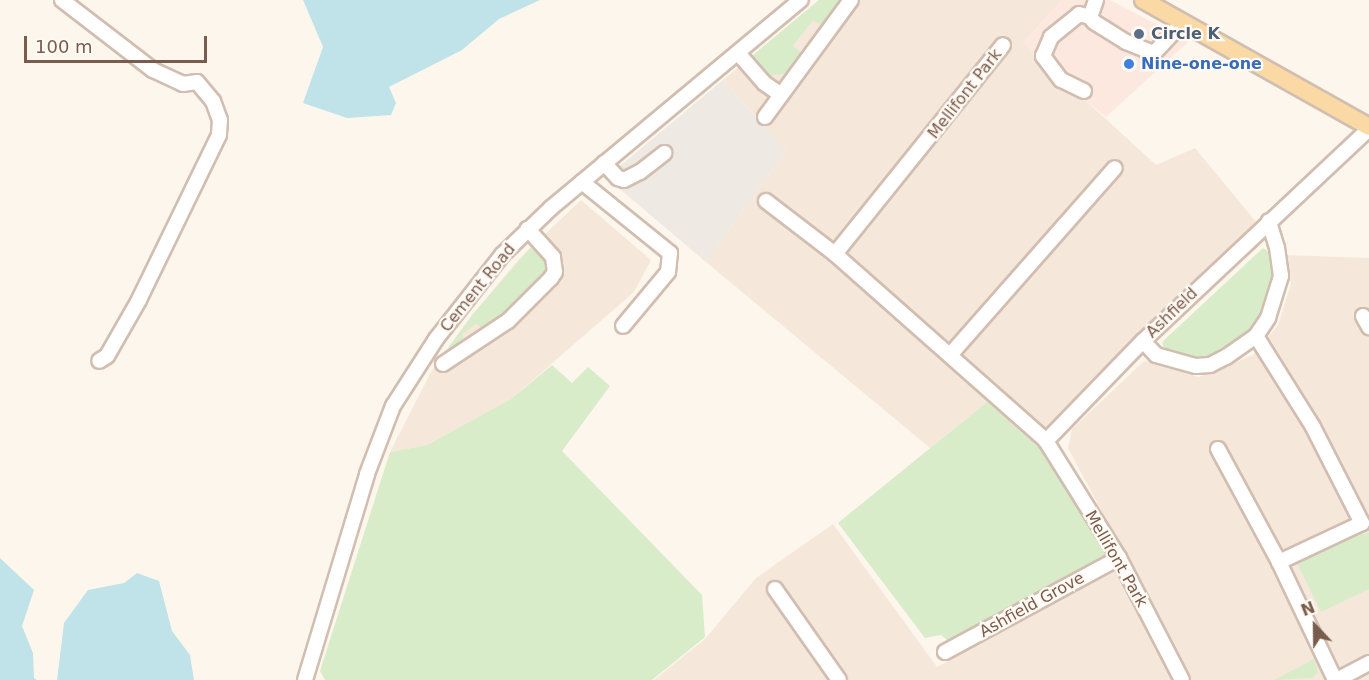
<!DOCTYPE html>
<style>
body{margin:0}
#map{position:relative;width:1369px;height:680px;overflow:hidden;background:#fdf6ec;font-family:"DejaVu Sans",sans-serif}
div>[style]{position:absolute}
.residential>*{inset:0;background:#f5e8da}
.commercial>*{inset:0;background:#fde8e0}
.industrial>*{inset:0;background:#efe9e4}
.green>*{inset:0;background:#d8ecc9}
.water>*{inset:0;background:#bfe3e8}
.roads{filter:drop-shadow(2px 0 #d1beb0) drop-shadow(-2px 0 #d1beb0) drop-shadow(0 2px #d1beb0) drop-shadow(0 -2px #d1beb0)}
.minor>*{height:14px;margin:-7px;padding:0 7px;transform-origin:7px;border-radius:7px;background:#fff}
.major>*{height:16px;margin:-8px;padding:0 8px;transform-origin:8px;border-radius:8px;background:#fbd9a5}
.dots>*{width:16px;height:16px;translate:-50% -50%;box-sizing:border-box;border:3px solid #fffaf3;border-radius:50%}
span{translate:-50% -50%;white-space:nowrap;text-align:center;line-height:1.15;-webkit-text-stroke:4.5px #fffaf3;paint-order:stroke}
.service-label{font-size:16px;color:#4e5e75;font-weight:700}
.left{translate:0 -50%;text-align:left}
.shop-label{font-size:16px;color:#366cbe;font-weight:700}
.street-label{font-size:16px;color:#7a5c4d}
.north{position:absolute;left:1285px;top:596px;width:60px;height:60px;-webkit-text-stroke:4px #fffaf3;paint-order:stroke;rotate:338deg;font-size:16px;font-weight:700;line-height:24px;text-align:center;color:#7a5c4d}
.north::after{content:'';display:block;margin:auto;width:21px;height:27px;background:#7a5c4d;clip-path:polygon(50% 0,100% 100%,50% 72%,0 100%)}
.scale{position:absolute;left:24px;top:36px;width:183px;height:27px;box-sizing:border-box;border:3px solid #7a5c4d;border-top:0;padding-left:8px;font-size:18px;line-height:21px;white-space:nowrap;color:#7a5c4d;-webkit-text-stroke:4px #fffaf3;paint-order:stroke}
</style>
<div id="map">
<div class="residential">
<i style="clip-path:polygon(819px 0,1062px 0,1023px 43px,1156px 165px,1195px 148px,1257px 223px,1032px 442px,987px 402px,930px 448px,706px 262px,786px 151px,723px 80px)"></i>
<i style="clip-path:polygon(581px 200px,651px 260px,634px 292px,511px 399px,427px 445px,390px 452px,431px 372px,473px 314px,519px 259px)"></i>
<i style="clip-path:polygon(1286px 255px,1369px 258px,1369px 680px,1191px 680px,1068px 448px,1072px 429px,1144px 361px,1199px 377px,1253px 355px,1278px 325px,1291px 284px)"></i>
<i style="clip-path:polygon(833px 524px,937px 667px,1116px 568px,1173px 680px,654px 680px,705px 639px,756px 578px)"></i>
</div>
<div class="commercial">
<i style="clip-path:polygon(1062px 0,1110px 0,1189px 41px,1106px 117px,1050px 71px,1023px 43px)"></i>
</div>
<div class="industrial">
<i style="clip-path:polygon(723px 80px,786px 151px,706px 262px,609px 180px,620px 166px)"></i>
</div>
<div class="green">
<i style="clip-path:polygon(819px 0,840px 0,821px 25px,813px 20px,793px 46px,801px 52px,787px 73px,769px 76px,762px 73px,751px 57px)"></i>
<i style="clip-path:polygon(530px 248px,539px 252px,549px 261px,550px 268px,547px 274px,490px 328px,484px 329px,476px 324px,462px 334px,464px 341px,461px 349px,439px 360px,473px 314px)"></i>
<i style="clip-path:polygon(1263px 248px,1269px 252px,1275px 274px,1260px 322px,1246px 338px,1210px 360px,1199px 361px,1171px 354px,1164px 349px,1162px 342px)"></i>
<i style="clip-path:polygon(552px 365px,572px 383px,588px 367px,610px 386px,562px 451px,702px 595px,705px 637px,652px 680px,325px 680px,320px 671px,390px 452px,427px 445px,467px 423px,511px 399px)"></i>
<i style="clip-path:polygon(987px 402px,1052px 459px,1108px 550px,1105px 558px,1064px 578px,952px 644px,941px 635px,925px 638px,838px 523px)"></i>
<i style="clip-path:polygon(1369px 533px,1369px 589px,1321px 612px,1297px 563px,1356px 534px)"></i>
<i style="clip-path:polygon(1314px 659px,1318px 672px,1312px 678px,1274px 680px)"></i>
</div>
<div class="water">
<i style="clip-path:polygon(303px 0,540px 0,499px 19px,462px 50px,389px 87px,396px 103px,391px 115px,347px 118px,303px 103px,323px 47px)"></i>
<i style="clip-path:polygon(0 558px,34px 590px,22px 626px,33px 653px,34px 678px,37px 680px,0 680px)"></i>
<i style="clip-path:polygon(137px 573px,159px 581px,172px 631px,190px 655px,194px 680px,57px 680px,64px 623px,88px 590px,124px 583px)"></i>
</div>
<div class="roads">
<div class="minor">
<i style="left:62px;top:0;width:115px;rotate:37.6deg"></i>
<i style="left:153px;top:70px;width:33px;rotate:25deg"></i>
<i style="left:183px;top:84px;width:14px;rotate:-8deg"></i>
<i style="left:197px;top:82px;width:25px;rotate:50deg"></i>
<i style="left:213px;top:101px;width:20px;rotate:70deg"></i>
<i style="left:220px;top:120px;width:15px;rotate:94deg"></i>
<i style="left:219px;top:135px;width:183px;rotate:115.9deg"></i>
<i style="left:139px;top:300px;width:64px;rotate:119.7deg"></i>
<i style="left:107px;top:356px;width:9px;rotate:148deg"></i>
<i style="left:1096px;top:0;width:18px;rotate:109deg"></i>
<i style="left:1090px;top:17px;width:6px;rotate:51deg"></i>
<i style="left:1094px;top:22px;width:38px;rotate:32deg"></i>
<i style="left:1126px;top:42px;width:27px;rotate:22deg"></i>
<i style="left:1151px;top:52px;width:5px;rotate:-11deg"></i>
<i style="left:1156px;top:51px;width:40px;rotate:-47deg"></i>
<i style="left:738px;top:53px;width:40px;rotate:49deg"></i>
<i style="left:764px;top:83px;width:21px;rotate:35deg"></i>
<i style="left:1084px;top:91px;width:25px;rotate:-154deg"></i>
<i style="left:1061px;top:80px;width:30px;rotate:-127deg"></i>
<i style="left:1043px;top:56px;width:21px;rotate:-67deg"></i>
<i style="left:1051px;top:37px;width:36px;rotate:-39deg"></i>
<i style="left:1079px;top:14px;width:11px;rotate:15deg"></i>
<i style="left:765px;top:117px;width:145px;rotate:-53.7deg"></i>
<i style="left:604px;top:163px;width:21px;rotate:47deg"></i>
<i style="left:618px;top:178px;width:6px;rotate:18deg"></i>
<i style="left:624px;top:180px;width:18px;rotate:-27deg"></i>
<i style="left:640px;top:172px;width:31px;rotate:-38deg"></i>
<i style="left:582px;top:182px;width:113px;rotate:38.9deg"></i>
<i style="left:670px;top:253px;width:19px;rotate:96deg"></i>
<i style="left:668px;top:272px;width:70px;rotate:129.8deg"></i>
<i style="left:766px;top:201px;width:87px;rotate:37.5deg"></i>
<i style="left:835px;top:254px;width:282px;rotate:41.5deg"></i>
<i style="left:1046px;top:441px;width:138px;rotate:58deg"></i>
<i style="left:1119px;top:558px;width:137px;rotate:62.7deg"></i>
<i style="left:835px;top:254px;width:268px;rotate:-51.2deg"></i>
<i style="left:1363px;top:316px;width:13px;rotate:61deg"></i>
<i style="left:1256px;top:336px;width:107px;rotate:57.9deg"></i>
<i style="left:1313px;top:427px;width:108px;rotate:63deg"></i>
<i style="left:1362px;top:523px;width:92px;rotate:154.8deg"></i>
<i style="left:1143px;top:341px;width:19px;rotate:47deg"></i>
<i style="left:1156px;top:355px;width:41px;rotate:15.4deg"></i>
<i style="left:1196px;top:366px;width:14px;rotate:-4deg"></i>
<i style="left:1210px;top:365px;width:18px;rotate:-27deg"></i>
<i style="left:1226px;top:357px;width:37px;rotate:-35deg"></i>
<i style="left:1256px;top:336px;width:22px;rotate:-56deg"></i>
<i style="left:1268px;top:318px;width:44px;rotate:-72.8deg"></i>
<i style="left:1281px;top:276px;width:28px;rotate:-98deg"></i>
<i style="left:1277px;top:248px;width:28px;rotate:-107deg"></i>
<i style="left:950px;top:355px;width:249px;rotate:-48.6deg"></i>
<i style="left:443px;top:364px;width:78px;rotate:-33.5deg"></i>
<i style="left:508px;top:321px;width:61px;rotate:-45deg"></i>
<i style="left:551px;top:278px;width:7px;rotate:-56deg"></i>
<i style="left:555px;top:272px;width:15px;rotate:-98deg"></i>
<i style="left:553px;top:257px;width:38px;rotate:-132deg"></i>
<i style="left:1046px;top:441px;width:139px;rotate:-45.9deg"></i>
<i style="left:1143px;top:341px;width:310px;rotate:-43.2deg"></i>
<i style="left:1218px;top:449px;width:128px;rotate:61.6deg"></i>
<i style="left:1279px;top:562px;width:131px;rotate:64.6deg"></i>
<i style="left:775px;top:589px;width:111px;rotate:54.9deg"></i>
<i style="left:945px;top:652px;width:198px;rotate:-28.4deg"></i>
<i style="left:305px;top:680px;width:215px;rotate:-73.2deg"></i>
<i style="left:367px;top:474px;width:73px;rotate:-69.1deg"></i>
<i style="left:393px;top:406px;width:80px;rotate:-57.3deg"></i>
<i style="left:436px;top:339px;width:108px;rotate:-51.8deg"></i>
<i style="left:503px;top:254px;width:66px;rotate:-43.8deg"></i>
<i style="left:551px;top:208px;width:325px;rotate:-39.8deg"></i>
<i style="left:1337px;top:680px;width:36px;rotate:-28deg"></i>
</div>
<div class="major">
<i style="left:1143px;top:0;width:259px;rotate:29.3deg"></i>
</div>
</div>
<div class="dots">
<i style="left:1139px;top:34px;background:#5c6f8a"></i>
<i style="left:1129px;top:64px;background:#3f7fe0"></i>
</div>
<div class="service-label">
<span class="left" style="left:1151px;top:34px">Circle K</span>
</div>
<div class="shop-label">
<span class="left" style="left:1141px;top:64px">Nine-one-one</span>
</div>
<div class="street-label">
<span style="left:965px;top:94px;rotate:-52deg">Mellifont Park</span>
<span style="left:478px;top:288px;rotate:-51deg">Cement Road</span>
<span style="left:1172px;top:313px;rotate:-44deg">Ashfield</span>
<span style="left:1116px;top:559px;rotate:60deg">Mellifont Park</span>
<span style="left:1032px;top:605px;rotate:-29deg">Ashfield Grove</span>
</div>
<div class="north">N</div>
<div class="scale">100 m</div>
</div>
